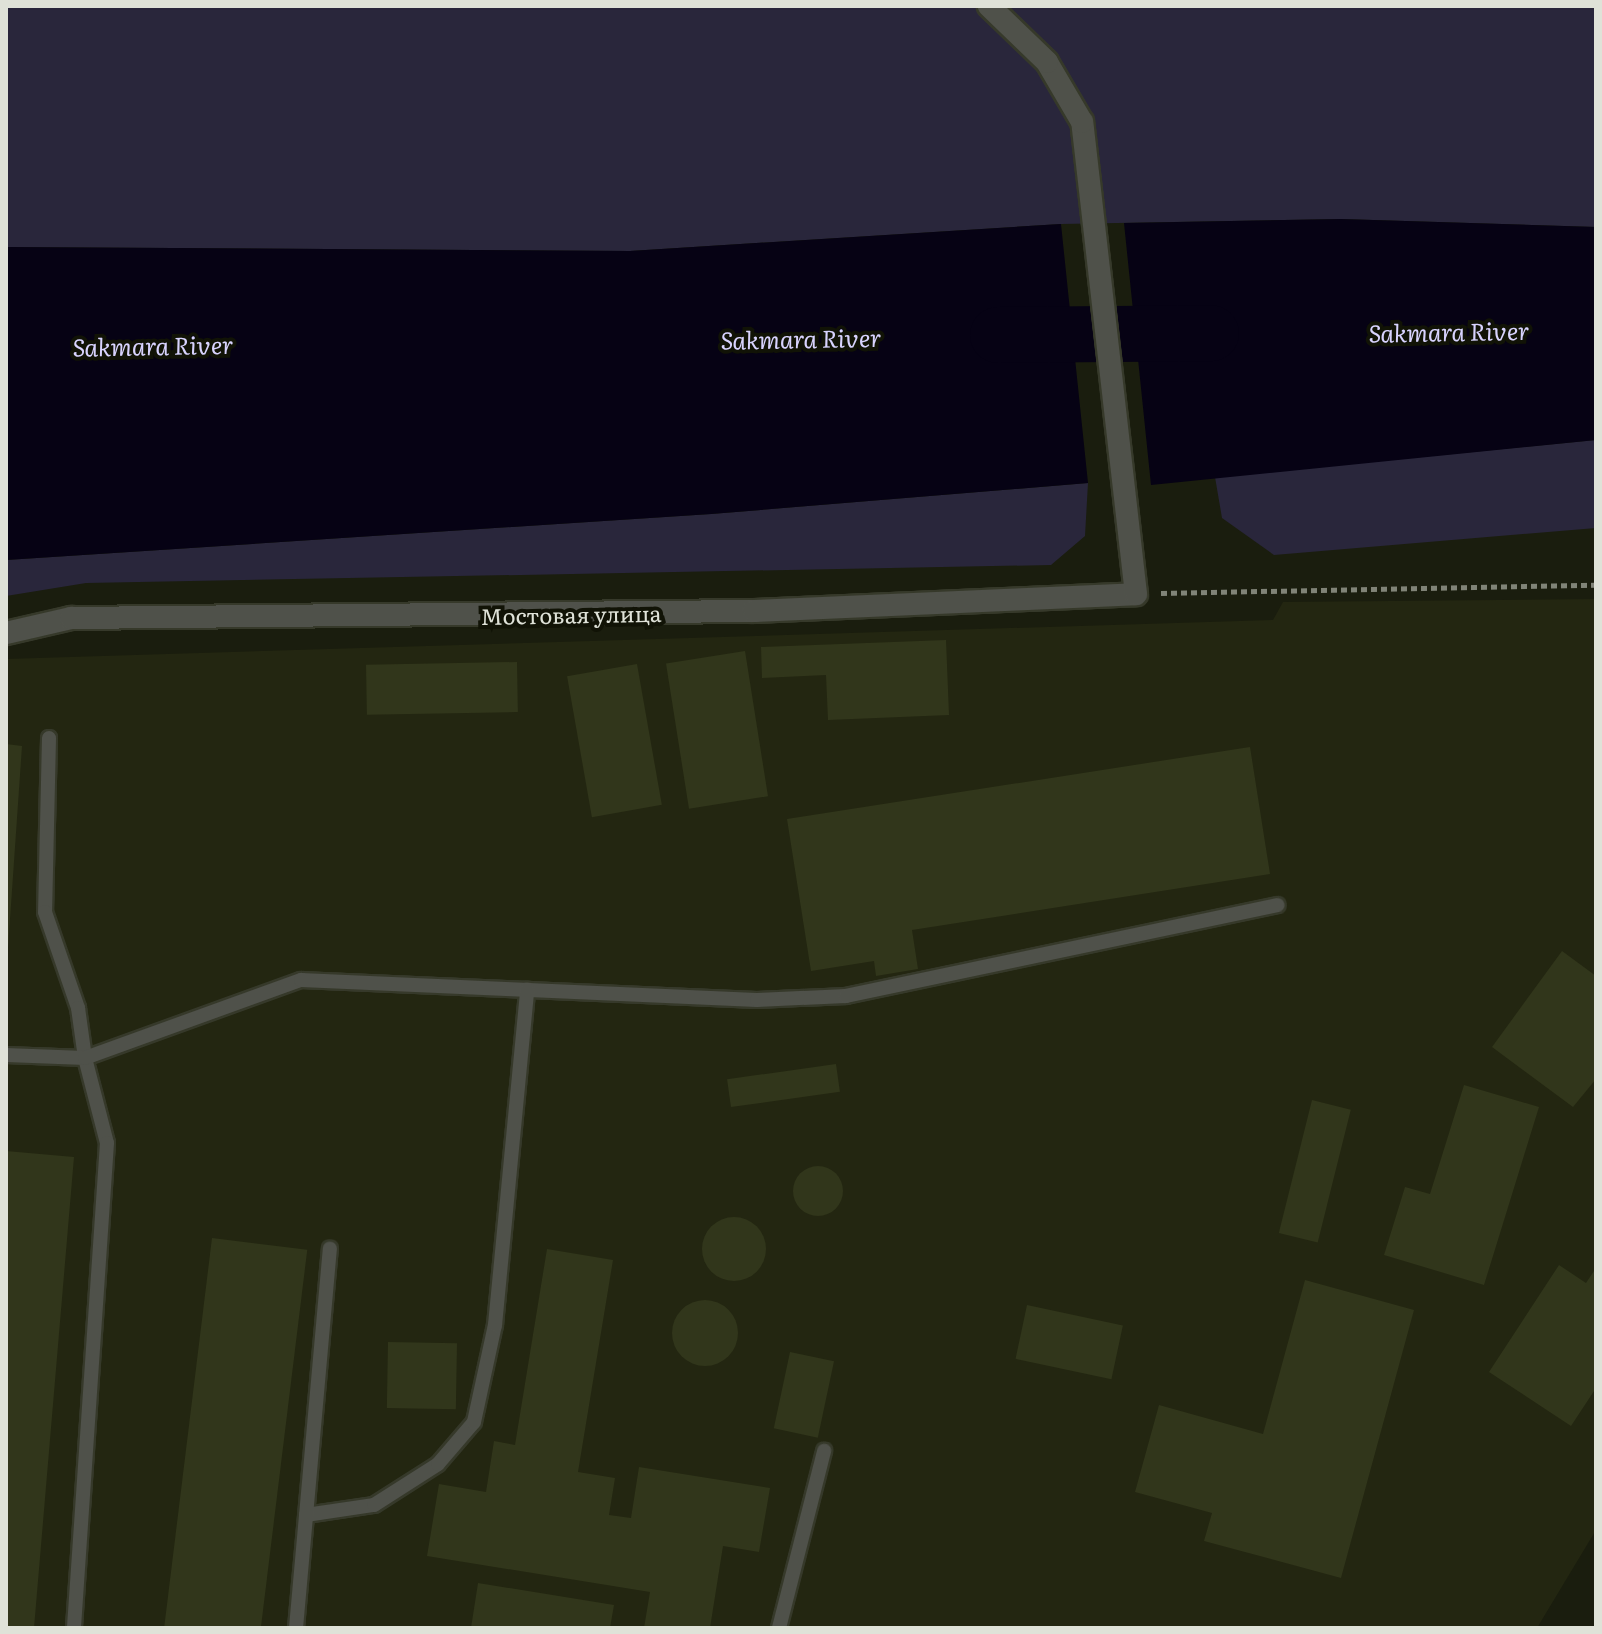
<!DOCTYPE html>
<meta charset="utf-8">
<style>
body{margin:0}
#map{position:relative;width:1602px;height:1634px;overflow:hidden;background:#1a1d0e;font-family:Literata,serif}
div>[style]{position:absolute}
.built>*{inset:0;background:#232611}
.green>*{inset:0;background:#29263b}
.water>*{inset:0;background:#060214}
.river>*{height:56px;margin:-28px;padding:0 28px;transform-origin:28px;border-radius:28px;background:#060214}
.building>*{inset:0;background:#31361b;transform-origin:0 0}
.round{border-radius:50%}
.path>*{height:5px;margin-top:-2.5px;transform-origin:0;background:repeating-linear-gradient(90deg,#808377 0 6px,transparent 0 10px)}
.roads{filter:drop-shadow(2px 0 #36392a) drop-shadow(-2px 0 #36392a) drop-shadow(0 2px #36392a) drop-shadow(0 -2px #36392a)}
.service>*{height:14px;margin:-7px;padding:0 7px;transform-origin:7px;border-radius:7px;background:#4f514a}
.tertiary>*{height:22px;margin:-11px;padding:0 11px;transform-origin:11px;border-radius:11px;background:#4f514a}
span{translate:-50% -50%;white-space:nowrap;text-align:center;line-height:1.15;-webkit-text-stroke:8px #111306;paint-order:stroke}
.street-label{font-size:22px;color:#dfe2d8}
.water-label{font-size:24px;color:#d8d3fe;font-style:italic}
.frame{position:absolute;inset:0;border:8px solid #dfe2d8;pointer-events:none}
</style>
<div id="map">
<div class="built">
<i style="clip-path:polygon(1596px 599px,1596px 1530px,1537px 1628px,6px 1628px,6px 659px,1273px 620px,1283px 602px)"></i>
</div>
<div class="green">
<i style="clip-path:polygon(6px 6px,1596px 6px,1596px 227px,1341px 219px,1061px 224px,630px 251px,6px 247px)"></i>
<i style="clip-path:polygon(1596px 440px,1596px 528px,1274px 555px,1222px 518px,1215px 477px)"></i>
<i style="clip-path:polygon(1088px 483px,1085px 536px,1051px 565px,86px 583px,6px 596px,6px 560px,711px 514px)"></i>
</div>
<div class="water">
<i style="clip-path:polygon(1341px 219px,1596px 227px,1596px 440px,1151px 485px,1124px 223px)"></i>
<i style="clip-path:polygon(1061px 224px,1088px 483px,711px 514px,6px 560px,6px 247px,630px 251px)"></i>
</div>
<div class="river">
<i style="left:998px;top:335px;width:213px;rotate:-0.5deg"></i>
</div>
<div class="building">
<i style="clip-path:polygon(946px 640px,949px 715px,828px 720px,826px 675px,762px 678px,761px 647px)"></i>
<i style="left:745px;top:651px;width:147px;height:80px;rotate:81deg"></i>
<i style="left:517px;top:662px;width:50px;height:151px;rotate:89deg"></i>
<i style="left:637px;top:664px;width:143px;height:71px;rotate:80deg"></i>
<i style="clip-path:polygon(6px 744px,22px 746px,8px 948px,6px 948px)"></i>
<i style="clip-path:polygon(1250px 747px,1270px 874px,912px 930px,918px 969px,876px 976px,874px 961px,811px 971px,787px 819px)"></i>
<i style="clip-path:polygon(1562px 951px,1596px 976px,1596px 1079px,1573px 1107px,1492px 1047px)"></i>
<i style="left:836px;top:1064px;width:28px;height:110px;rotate:82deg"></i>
<i style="clip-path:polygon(1464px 1085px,1539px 1107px,1484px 1285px,1384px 1255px,1405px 1187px,1430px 1194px)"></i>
<i style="left:1312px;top:1100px;width:40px;height:137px;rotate:14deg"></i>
<i style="clip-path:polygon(6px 1151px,74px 1157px,34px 1628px,6px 1628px)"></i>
<i class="round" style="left:793px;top:1166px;width:50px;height:50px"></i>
<i class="round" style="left:702px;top:1217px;width:64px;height:64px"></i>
<i style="left:212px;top:1238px;width:96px;height:393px;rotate:7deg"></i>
<i style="clip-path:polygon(547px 1249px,613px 1260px,578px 1472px,615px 1478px,609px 1515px,631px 1518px,639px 1467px,770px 1488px,759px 1552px,723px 1546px,710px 1628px,644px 1628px,650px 1592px,427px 1556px,439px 1484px,486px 1492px,494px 1441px,515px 1445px)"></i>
<i style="clip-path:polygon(1559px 1265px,1586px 1283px,1596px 1268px,1596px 1388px,1571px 1426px,1489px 1372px)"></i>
<i style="clip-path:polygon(1305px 1280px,1414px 1310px,1341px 1578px,1204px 1541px,1212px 1513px,1135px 1492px,1159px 1405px,1263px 1434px)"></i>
<i class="round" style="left:672px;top:1300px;width:66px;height:66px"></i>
<i style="left:1027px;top:1305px;width:98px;height:55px;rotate:12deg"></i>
<i style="left:388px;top:1342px;width:69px;height:66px;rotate:1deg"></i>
<i style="left:790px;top:1352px;width:45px;height:78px;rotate:12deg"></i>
<i style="clip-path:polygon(478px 1583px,614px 1605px,610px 1628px,471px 1628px)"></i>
</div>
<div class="path">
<i style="left:1161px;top:593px;width:435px;rotate:-1.1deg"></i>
</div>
<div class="roads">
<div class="service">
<i style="left:49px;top:738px;width:174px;rotate:91.3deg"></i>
<i style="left:45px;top:912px;width:102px;rotate:71deg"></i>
<i style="left:78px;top:1008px;width:50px;rotate:82deg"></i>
<i style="left:85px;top:1058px;width:88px;rotate:75.5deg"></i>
<i style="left:107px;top:1143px;width:486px;rotate:93.9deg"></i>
<i style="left:6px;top:1055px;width:79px;rotate:2.2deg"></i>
<i style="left:85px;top:1058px;width:230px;rotate:-19.9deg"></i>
<i style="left:301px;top:980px;width:456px;rotate:2.5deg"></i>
<i style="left:757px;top:1000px;width:89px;rotate:-2.6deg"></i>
<i style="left:846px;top:996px;width:441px;rotate:-11.9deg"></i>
<i style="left:306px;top:1515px;width:69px;rotate:-8.4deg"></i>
<i style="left:374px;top:1505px;width:76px;rotate:-32.6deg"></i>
<i style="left:438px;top:1464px;width:55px;rotate:-49.4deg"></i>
<i style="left:474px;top:1422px;width:99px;rotate:-77.8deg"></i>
<i style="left:495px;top:1325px;width:337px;rotate:-84.5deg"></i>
<i style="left:296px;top:1628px;width:381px;rotate:-84.9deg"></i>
<i style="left:779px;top:1628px;width:183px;rotate:-75.7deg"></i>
</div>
<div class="tertiary">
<i style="left:6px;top:633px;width:67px;rotate:-13deg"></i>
<i style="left:71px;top:618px;width:683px;rotate:-0.59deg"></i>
<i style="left:754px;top:611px;width:382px;rotate:-2.5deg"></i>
<i style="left:1136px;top:594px;width:475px;rotate:-96.5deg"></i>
<i style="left:1082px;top:122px;width:69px;rotate:-120.3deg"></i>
<i style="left:1047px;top:62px;width:81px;rotate:-136deg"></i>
</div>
</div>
<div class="street-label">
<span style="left:571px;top:614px;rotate:-1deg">Мостовая улица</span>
</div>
<div class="water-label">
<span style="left:1449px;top:331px;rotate:-1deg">Sakmara River</span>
<span style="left:801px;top:338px;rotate:-1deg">Sakmara River</span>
<span style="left:153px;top:345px;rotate:-1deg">Sakmara River</span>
</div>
<div class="frame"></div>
</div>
